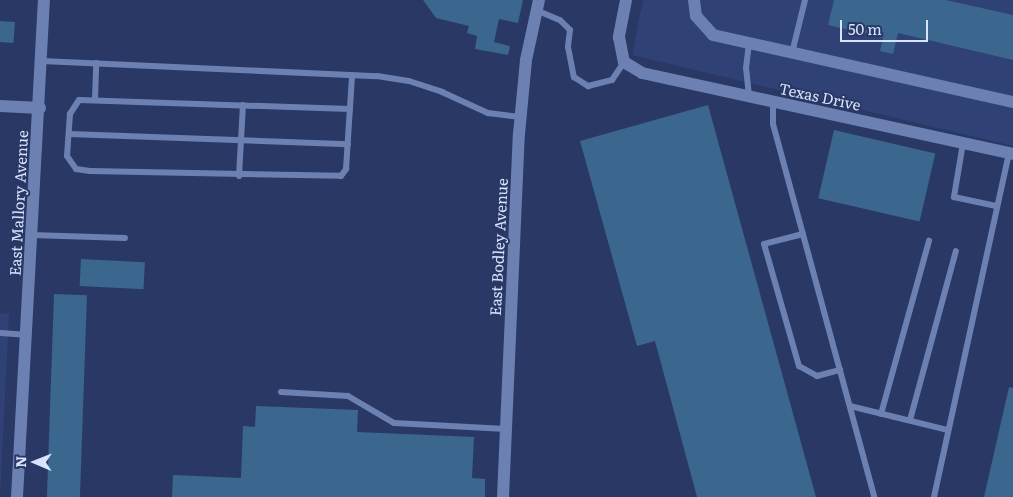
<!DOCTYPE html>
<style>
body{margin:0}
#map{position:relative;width:1013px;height:497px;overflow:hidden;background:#293864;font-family:Literata,serif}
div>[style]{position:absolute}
.built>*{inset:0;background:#304175}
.building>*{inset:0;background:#3b668d;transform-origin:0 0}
.service>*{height:6px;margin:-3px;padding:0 3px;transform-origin:3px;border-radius:3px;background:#6d80b2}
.minor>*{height:12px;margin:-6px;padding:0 6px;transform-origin:6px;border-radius:6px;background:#6d80b2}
.secondary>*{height:12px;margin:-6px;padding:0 6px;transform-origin:6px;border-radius:6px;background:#6d80b2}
span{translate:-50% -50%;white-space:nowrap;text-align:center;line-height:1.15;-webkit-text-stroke:4px #293864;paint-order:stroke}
.street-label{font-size:15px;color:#d8e3ff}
.north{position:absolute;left:10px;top:437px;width:50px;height:50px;-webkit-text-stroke:4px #293864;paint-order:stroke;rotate:271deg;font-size:14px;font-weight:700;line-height:20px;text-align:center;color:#d8e3ff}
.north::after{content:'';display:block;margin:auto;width:18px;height:22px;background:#d8e3ff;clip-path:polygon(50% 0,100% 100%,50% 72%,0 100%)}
.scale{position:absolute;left:840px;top:20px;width:88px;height:22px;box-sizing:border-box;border:2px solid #d8e3ff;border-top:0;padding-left:6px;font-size:15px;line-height:18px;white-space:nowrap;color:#d8e3ff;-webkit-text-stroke:4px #293864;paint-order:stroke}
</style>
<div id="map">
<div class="built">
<i style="clip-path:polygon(643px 0,1013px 0,1013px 146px,632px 55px)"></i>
<i style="clip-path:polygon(0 313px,9px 314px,0 497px)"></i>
</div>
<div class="building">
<i style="clip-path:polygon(423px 0,523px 0,518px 23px,499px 19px,494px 42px,510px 46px,508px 55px,475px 49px,477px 36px,467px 33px,469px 26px,436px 18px)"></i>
<i style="clip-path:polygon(834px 0,946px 0,1013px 15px,1013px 60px,898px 33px,893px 54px,880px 51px,883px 38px,828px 25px)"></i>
<i style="left:0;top:21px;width:15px;height:21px;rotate:4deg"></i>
<i style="clip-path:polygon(708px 105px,816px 497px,697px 497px,655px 341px,637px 346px,580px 141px)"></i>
<i style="left:834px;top:130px;width:104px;height:70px;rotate:13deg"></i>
<i style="left:81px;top:259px;width:64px;height:27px;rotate:3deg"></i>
<i style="left:54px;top:294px;width:33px;height:203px;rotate:2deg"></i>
<i style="clip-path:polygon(1009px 387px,1013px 388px,1013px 497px,984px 497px)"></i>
<i style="clip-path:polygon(256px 406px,358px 410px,357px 432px,474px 437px,472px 478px,485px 479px,485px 497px,172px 497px,173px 475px,241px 478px,243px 426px,255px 427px)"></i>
</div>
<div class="service">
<i style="left:536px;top:10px;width:26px;rotate:23deg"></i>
<i style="left:560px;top:20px;width:14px;rotate:45deg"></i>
<i style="left:570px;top:30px;width:17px;rotate:97deg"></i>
<i style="left:568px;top:47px;width:31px;rotate:79deg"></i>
<i style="left:574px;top:77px;width:17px;rotate:33deg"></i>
<i style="left:588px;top:86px;width:25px;rotate:-14deg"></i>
<i style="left:612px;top:80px;width:22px;rotate:-56deg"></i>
<i style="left:792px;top:53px;width:55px;rotate:-76.2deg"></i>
<i style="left:42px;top:61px;width:335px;rotate:2.6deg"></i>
<i style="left:377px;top:76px;width:32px;rotate:9deg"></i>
<i style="left:409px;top:81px;width:35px;rotate:18deg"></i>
<i style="left:442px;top:92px;width:51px;rotate:24.5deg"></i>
<i style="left:488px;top:113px;width:32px;rotate:7deg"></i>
<i style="left:749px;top:96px;width:28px;rotate:-96deg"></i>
<i style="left:746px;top:68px;width:25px;rotate:-83deg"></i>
<i style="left:95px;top:99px;width:36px;rotate:-88deg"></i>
<i style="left:773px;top:102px;width:22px;rotate:90deg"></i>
<i style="left:773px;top:124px;width:386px;rotate:74.8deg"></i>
<i style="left:350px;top:109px;width:271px;rotate:-178.1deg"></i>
<i style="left:79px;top:100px;width:17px;rotate:123deg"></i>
<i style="left:70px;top:114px;width:42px;rotate:94.1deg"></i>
<i style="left:67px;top:156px;width:16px;rotate:55deg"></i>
<i style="left:76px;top:169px;width:14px;rotate:8deg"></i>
<i style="left:90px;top:171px;width:251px;rotate:1.1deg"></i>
<i style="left:341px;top:176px;width:9px;rotate:-54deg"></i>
<i style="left:346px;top:169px;width:94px;rotate:-86.3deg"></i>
<i style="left:69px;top:134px;width:279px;rotate:2.1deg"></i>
<i style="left:963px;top:143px;width:55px;rotate:99.5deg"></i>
<i style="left:954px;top:197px;width:43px;rotate:12.1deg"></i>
<i style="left:239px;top:176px;width:71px;rotate:-86.8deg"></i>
<i style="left:803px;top:234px;width:40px;rotate:165.6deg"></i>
<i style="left:764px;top:244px;width:127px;rotate:74deg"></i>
<i style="left:799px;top:366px;width:21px;rotate:29deg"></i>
<i style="left:817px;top:376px;width:24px;rotate:-15deg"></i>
<i style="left:32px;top:235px;width:93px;rotate:1.8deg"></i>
<i style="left:0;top:333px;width:26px;rotate:4deg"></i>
<i style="left:281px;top:392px;width:67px;rotate:3.4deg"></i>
<i style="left:348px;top:396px;width:53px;rotate:30.4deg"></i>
<i style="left:394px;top:423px;width:112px;rotate:3.1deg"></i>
<i style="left:850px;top:406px;width:101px;rotate:13.8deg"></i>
<i style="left:881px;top:414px;width:180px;rotate:-74.5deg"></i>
<i style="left:910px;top:420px;width:175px;rotate:-74.8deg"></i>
<i style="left:934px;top:497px;width:352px;rotate:-77.7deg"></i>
</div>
<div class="minor">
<i style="left:626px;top:0;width:38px;rotate:101deg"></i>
<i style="left:619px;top:37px;width:25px;rotate:79deg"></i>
<i style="left:624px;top:62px;width:21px;rotate:31deg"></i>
<i style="left:642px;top:73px;width:380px;rotate:12.3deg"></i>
<i style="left:694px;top:0;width:16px;rotate:83deg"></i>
<i style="left:696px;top:16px;width:25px;rotate:48deg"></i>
<i style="left:713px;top:35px;width:307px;rotate:12.6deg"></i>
<i style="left:0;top:106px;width:40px;rotate:2.9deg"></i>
<i style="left:503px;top:497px;width:363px;rotate:-87.5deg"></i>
<i style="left:519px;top:134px;width:74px;rotate:-84.6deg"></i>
<i style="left:526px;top:60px;width:61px;rotate:-77.8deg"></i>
</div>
<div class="secondary">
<i style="left:17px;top:497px;width:498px;rotate:-86.9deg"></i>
</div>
<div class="street-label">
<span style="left:820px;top:96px;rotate:12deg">Texas Drive</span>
<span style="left:18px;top:203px;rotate:-87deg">East Mallory Avenue</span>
<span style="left:498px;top:247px;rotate:-87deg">East Bodley Avenue</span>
</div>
<div class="north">N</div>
<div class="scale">50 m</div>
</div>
